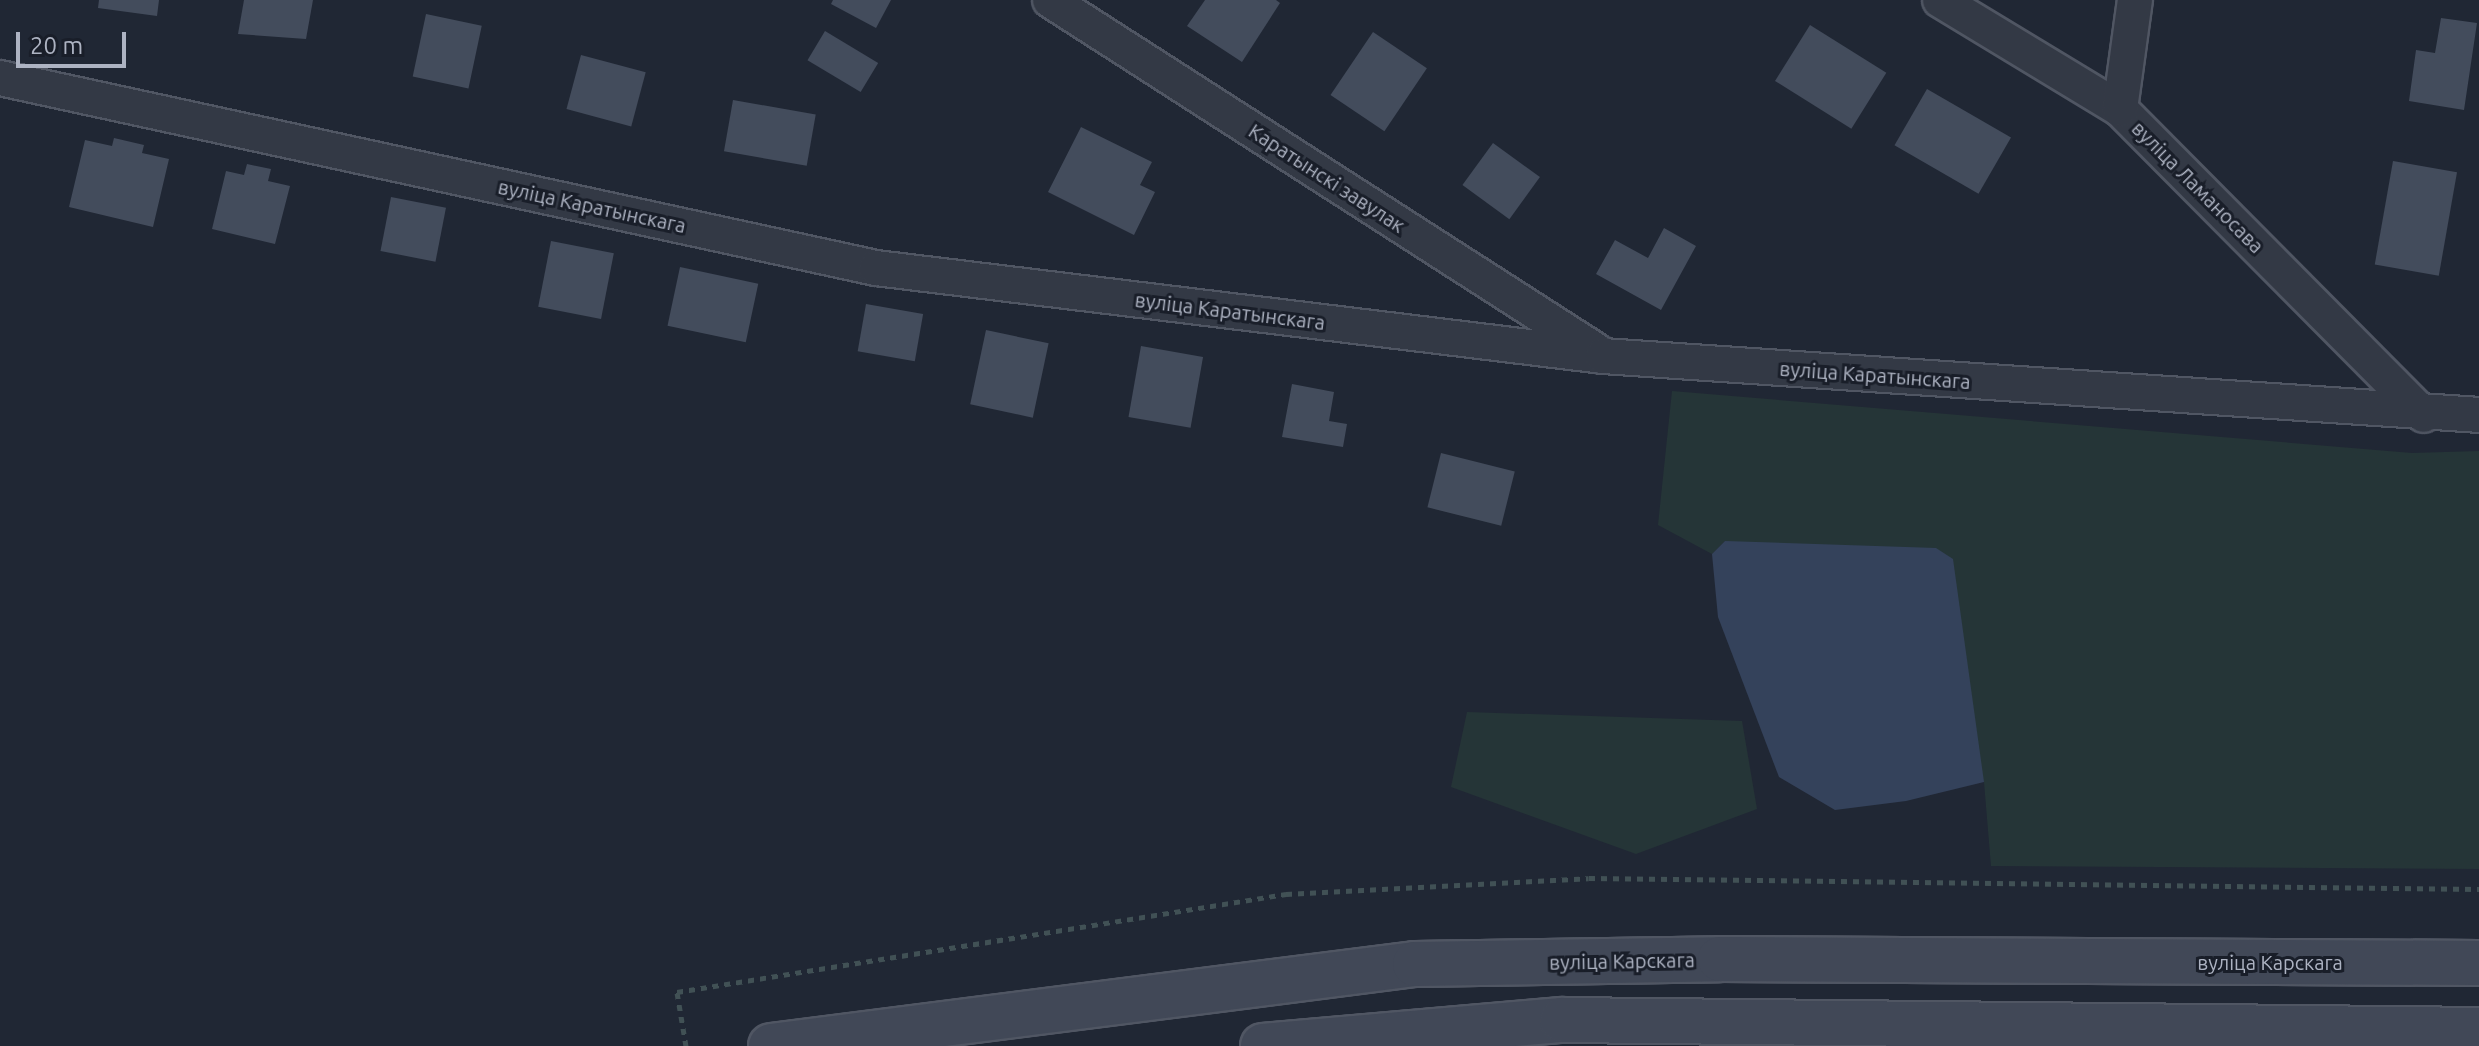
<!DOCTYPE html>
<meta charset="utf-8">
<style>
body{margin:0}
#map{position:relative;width:2479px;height:1046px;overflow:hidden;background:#202734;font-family:Ubuntu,sans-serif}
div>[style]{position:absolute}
.green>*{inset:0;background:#253537}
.water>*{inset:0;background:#34425b}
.building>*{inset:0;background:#434c5c;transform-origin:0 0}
.path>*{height:5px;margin-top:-2.5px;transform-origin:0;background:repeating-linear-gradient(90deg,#415155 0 6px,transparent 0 12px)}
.roads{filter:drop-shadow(2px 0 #505663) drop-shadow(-2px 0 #505663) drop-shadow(0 2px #505663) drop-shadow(0 -2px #505663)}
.street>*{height:34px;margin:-17px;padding:0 17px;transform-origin:17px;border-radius:17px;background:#333945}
.secondary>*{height:44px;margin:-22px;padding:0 22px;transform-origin:22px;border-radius:22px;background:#414857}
span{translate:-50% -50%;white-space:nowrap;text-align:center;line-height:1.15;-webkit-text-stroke:6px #191e29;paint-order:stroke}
.street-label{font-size:20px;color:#adb3c2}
.scale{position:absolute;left:16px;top:32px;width:110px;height:36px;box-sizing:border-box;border:4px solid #adb3c2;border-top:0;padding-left:10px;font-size:24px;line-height:28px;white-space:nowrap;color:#adb3c2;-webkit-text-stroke:6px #191e29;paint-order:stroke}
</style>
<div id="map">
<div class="green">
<i style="clip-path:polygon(1672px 391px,2412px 453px,2479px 451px,2479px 869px,1991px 866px,1984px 782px,1725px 541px,1712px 554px,1658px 525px)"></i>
<i style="clip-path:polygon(1467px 712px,1742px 721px,1757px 809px,1636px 854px,1451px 787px)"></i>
</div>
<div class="water">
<i style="clip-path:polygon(1725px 541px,1936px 548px,1953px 559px,1984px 782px,1906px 801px,1835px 810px,1779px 777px,1718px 617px,1712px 554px)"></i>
</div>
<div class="building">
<i style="clip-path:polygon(99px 0,159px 0,157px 16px,98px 8px)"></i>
<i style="clip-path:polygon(244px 0,313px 0,306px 39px,238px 34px)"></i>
<i style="clip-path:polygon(833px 0,891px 0,876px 28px,831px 4px)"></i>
<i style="clip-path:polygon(1205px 0,1276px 0,1280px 3px,1242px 62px,1187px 26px)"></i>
<i style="left:426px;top:14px;width:57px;height:64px;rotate:12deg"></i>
<i style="clip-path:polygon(2441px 18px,2477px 23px,2464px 110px,2409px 101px,2416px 50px,2435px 53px)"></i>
<i style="left:1810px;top:25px;width:90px;height:66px;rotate:32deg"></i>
<i style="left:825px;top:31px;width:62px;height:34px;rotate:31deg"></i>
<i style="left:1373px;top:32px;width:65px;height:76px;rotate:34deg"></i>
<i style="left:581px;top:55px;width:67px;height:56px;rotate:15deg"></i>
<i style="left:1927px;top:89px;width:97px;height:65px;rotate:30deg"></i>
<i style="left:733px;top:100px;width:84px;height:52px;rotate:10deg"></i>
<i style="clip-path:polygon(1081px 127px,1152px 162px,1140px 185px,1155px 192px,1134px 235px,1048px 192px)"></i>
<i style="clip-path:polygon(114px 138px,144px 145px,142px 153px,169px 159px,153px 227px,69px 207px,85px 140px,112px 146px)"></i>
<i style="left:1493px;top:143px;width:58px;height:52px;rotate:36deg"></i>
<i style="left:2393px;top:161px;width:65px;height:105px;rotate:10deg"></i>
<i style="clip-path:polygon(247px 164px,271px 169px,268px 181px,290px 186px,275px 244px,212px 229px,226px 171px,244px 175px)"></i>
<i style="left:391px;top:197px;width:56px;height:55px;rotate:11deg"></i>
<i style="clip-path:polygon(1664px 228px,1696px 246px,1661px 310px,1596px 274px,1615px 240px,1648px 258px)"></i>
<i style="left:551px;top:241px;width:64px;height:67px;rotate:11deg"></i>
<i style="left:680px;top:267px;width:80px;height:60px;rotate:12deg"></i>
<i style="left:866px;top:304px;width:58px;height:48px;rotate:10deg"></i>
<i style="left:986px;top:330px;width:64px;height:76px;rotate:12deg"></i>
<i style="left:1141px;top:346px;width:63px;height:72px;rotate:10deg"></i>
<i style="clip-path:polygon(1292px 384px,1334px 392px,1329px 421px,1347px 424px,1343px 447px,1282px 437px)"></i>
<i style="left:1441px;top:453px;width:76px;height:56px;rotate:14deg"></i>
</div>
<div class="path">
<i style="left:686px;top:1046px;width:55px;rotate:-99.5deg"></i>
<i style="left:677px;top:992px;width:617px;rotate:-9.14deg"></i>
<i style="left:1286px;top:894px;width:303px;rotate:-3deg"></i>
<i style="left:1589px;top:878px;width:890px;rotate:0.71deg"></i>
</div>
<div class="roads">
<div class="street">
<i style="left:1050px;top:0;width:648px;rotate:32.71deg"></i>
<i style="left:1940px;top:0;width:210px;rotate:31.2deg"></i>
<i style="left:2120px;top:109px;width:431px;rotate:45.2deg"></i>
<i style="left:0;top:78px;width:896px;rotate:12.24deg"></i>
<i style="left:876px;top:268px;width:732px;rotate:6.9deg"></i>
<i style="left:1603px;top:356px;width:878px;rotate:3.85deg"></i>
<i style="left:2120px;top:109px;width:110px;rotate:-82.2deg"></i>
</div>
<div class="secondary">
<i style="left:771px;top:1046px;width:649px;rotate:-7.26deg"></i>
<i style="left:1415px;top:964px;width:305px;rotate:-0.9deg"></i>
<i style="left:1720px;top:959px;width:759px;rotate:0.3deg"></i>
<i style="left:1263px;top:1046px;width:300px;rotate:-5deg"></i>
<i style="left:1562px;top:1020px;width:917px;rotate:0.62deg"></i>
</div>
</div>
<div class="street-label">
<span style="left:1327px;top:178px;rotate:33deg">Каратынскі завулак</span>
<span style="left:2198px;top:187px;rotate:45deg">вуліца Ламаносава</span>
<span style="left:592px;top:206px;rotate:12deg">вуліца Каратынскага</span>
<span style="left:1230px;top:311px;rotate:7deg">вуліца Каратынскага</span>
<span style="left:1875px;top:375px;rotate:4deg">вуліца Каратынскага</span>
<span style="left:1622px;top:961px;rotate:-1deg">вуліца Карскага</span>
<span style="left:2270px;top:962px">вуліца Карскага</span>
</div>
<div class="scale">20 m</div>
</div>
